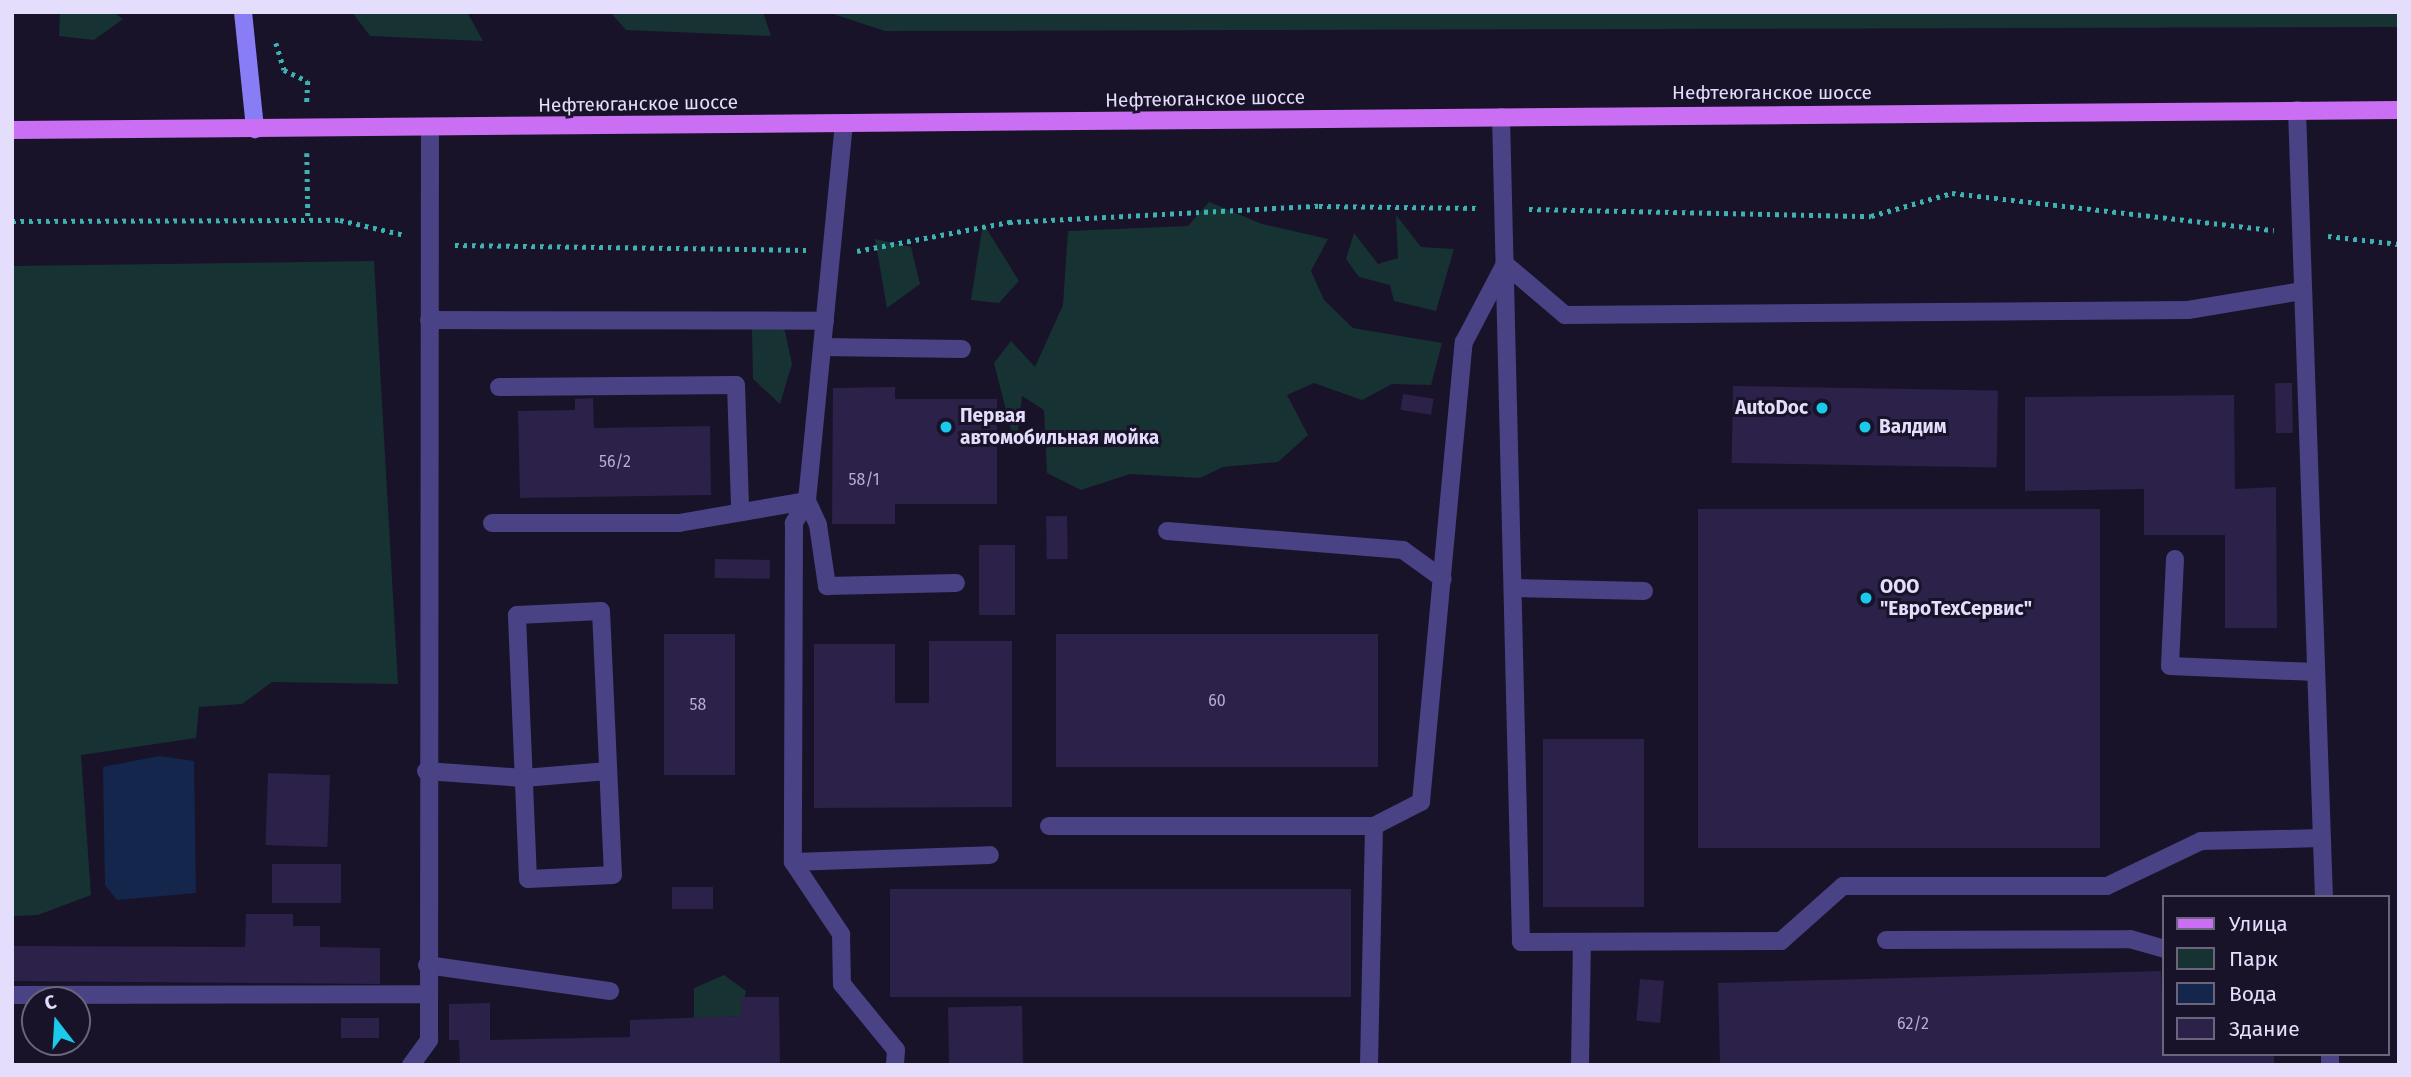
<!DOCTYPE html>
<meta charset="utf-8">
<style>
body{margin:0}
#map{position:relative;width:2411px;height:1077px;overflow:hidden;background:#181329;font-family:"Fira Sans",sans-serif}
div>[style]{position:absolute}
.green>*{inset:0;background:#173233}
.water>*{inset:0;background:#14264c}
.building>*{inset:0;background:#2b2149;transform-origin:0 0}
.path>*{height:4.5px;margin-top:-2.25px;transform-origin:0;background:repeating-linear-gradient(90deg,#3cb2b3 0 3.5px,transparent 0 8.5px)}
.lane>*{height:18px;margin:-9px;padding:0 9px;transform-origin:9px;border-radius:9px;background:#494284}
.secondary>*{height:18px;margin:-9px;padding:0 9px;transform-origin:9px;border-radius:9px;background:#887df4}
.primary>*{height:18px;margin:-9px;padding:0 9px;transform-origin:9px;border-radius:9px;background:#ca6ff3}
.dots>*{width:19px;height:19px;translate:-50% -50%;box-sizing:border-box;border:4px solid #181329;border-radius:50%}
span{translate:-50% -50%;white-space:nowrap;text-align:center;line-height:1.15;-webkit-text-stroke:6px #181329;paint-order:stroke}
.number-label{font-size:16px;color:#b6afcf}
.number-label span{-webkit-text-stroke-width:0}
.street-label{font-size:19px;color:#e4defc}
.poi-label{font-size:19px;color:#e4defc;font-weight:700}
.right{translate:-100% -50%;text-align:right}
.left{translate:0 -50%;text-align:left}
.frame{position:absolute;inset:0;border:14px solid #e4defc;pointer-events:none}
.legend{position:absolute;left:2162px;top:895px;width:228px;height:161px;box-sizing:border-box;background:#181329;border:2px solid #6a647d;margin:0;padding:9px 12px;list-style:none;font-size:21px;color:#e4defc}
.legend li{display:flex;align-items:center;gap:14px;height:35px}
.legend b{width:35px;border:2px solid #6a647d}
.north{position:absolute;left:21px;top:986px;width:70px;height:70px;box-sizing:border-box;background:#181329;border:2px solid #6a647d;border-radius:50%;rotate:343deg;font-size:19px;font-weight:700;line-height:28px;text-align:center;color:#e4defc}
.north::after{content:'';display:block;margin:auto;width:24px;height:32px;background:#1bc9eb;clip-path:polygon(50% 0,100% 100%,50% 72%,0 100%)}
</style>
<div id="map">
<div class="green">
<i style="clip-path:polygon(60px 12px,113px 12px,123px 19px,94px 40px,59px 36px)"></i>
<i style="clip-path:polygon(352px 12px,467px 12px,483px 41px,370px 36px)"></i>
<i style="clip-path:polygon(610px 12px,763px 12px,771px 36px,626px 30px)"></i>
<i style="clip-path:polygon(827px 12px,2399px 12px,2399px 27px,885px 31px)"></i>
<i style="clip-path:polygon(1209px 202px,1262px 224px,1328px 239px,1311px 271px,1324px 300px,1353px 328px,1442px 343px,1431px 385px,1392px 384px,1362px 400px,1314px 383px,1287px 395px,1308px 435px,1278px 462px,1223px 467px,1200px 478px,1130px 474px,1081px 490px,1047px 473px,1044px 410px,1022px 396px,1016px 449px,994px 363px,1011px 341px,1035px 367px,1063px 305px,1068px 231px,1188px 226px)"></i>
<i style="clip-path:polygon(1396px 215px,1421px 247px,1454px 249px,1436px 311px,1394px 301px,1390px 285px,1359px 277px,1346px 259px,1354px 233px,1378px 264px,1398px 258px)"></i>
<i style="clip-path:polygon(983px 223px,1019px 281px,999px 303px,971px 300px)"></i>
<i style="clip-path:polygon(875px 239px,911px 247px,920px 284px,887px 308px)"></i>
<i style="clip-path:polygon(374px 261px,398px 684px,272px 682px,242px 704px,199px 707px,196px 738px,81px 755px,91px 895px,38px 915px,12px 916px,12px 266px)"></i>
<i style="clip-path:polygon(784px 327px,792px 364px,780px 404px,753px 379px,752px 329px)"></i>
<i style="clip-path:polygon(724px 975px,746px 991px,741px 1016px,694px 1019px,694px 988px)"></i>
</div>
<div class="water">
<i style="clip-path:polygon(159px 756px,194px 761px,196px 893px,117px 900px,105px 885px,103px 767px)"></i>
</div>
<div class="building">
<i style="left:2292px;top:383px;width:50px;height:17px;rotate:89deg"></i>
<i style="left:1733px;top:386px;width:265px;height:77px;rotate:1deg"></i>
<i style="clip-path:polygon(895px 387px,895px 399px,997px 399px,997px 504px,895px 504px,895px 524px,832px 524px,833px 388px)"></i>
<i style="left:1403px;top:394px;width:31px;height:16px;rotate:9deg"></i>
<i style="clip-path:polygon(2234px 395px,2235px 489px,2276px 487px,2277px 628px,2225px 628px,2225px 535px,2144px 535px,2144px 489px,2025px 491px,2025px 397px)"></i>
<i style="clip-path:polygon(593px 398px,594px 428px,710px 426px,711px 495px,520px 498px,518px 411px,575px 410px,575px 399px)"></i>
<i style="left:1698px;top:509px;width:402px;height:339px"></i>
<i style="left:1067px;top:516px;width:43px;height:21px;rotate:89deg"></i>
<i style="left:979px;top:545px;width:36px;height:70px"></i>
<i style="left:715px;top:559px;width:55px;height:19px;rotate:1deg"></i>
<i style="left:664px;top:634px;width:71px;height:141px"></i>
<i style="left:1378px;top:634px;width:133px;height:322px;rotate:90deg"></i>
<i style="clip-path:polygon(929px 641px,1012px 641px,1012px 807px,814px 808px,814px 644px,895px 644px,895px 703px,929px 703px)"></i>
<i style="left:1543px;top:739px;width:101px;height:168px"></i>
<i style="left:268px;top:773px;width:62px;height:72px;rotate:2deg"></i>
<i style="left:272px;top:864px;width:69px;height:39px"></i>
<i style="left:713px;top:887px;width:22px;height:41px;rotate:90deg"></i>
<i style="left:890px;top:889px;width:461px;height:108px"></i>
<i style="clip-path:polygon(246px 914px,293px 914px,293px 926px,320px 926px,320px 947px,380px 948px,380px 984px,12px 981px,12px 946px,245px 947px)"></i>
<i style="clip-path:polygon(2161px 971px,2164px 1054px,2274px 1054px,2274px 1065px,1720px 1065px,1718px 983px)"></i>
<i style="left:1640px;top:979px;width:24px;height:42px;rotate:5deg"></i>
<i style="clip-path:polygon(741px 997px,779px 997px,780px 1065px,460px 1065px,459px 1040px,449px 1040px,449px 1004px,490px 1003px,490px 1040px,630px 1037px,630px 1020px,741px 1016px)"></i>
<i style="left:1022px;top:1006px;width:59px;height:74px;rotate:89deg"></i>
<i style="left:341px;top:1018px;width:38px;height:20px"></i>
</div>
<div class="path">
<i style="left:276px;top:43px;width:28px;rotate:73deg"></i>
<i style="left:284px;top:70px;width:26px;rotate:25deg"></i>
<i style="left:308px;top:81px;width:21px;rotate:93deg"></i>
<i style="left:307px;top:153px;width:66px;rotate:89.1deg"></i>
<i style="left:1529px;top:209px;width:342px;rotate:1.2deg"></i>
<i style="left:1871px;top:216px;width:84px;rotate:-15.9deg"></i>
<i style="left:1952px;top:193px;width:324px;rotate:6.6deg"></i>
<i style="left:12px;top:221px;width:328px;rotate:-0.2deg"></i>
<i style="left:340px;top:220px;width:67px;rotate:13deg"></i>
<i style="left:2328px;top:236px;width:71px;rotate:6.4deg"></i>
<i style="left:455px;top:245px;width:351px;rotate:0.8deg"></i>
<i style="left:857px;top:251px;width:155px;rotate:-10.8deg"></i>
<i style="left:1009px;top:222px;width:310px;rotate:-3deg"></i>
<i style="left:1319px;top:206px;width:159px;rotate:0.7deg"></i>
</div>
<div class="lane">
<i style="left:2297px;top:110px;width:787px;rotate:88.04deg"></i>
<i style="left:1501px;top:117px;width:825px;rotate:88.61deg"></i>
<i style="left:1521px;top:942px;width:260px;rotate:-0.2deg"></i>
<i style="left:1781px;top:941px;width:83px;rotate:-41.6deg"></i>
<i style="left:1843px;top:886px;width:264px"></i>
<i style="left:2107px;top:886px;width:104px;rotate:-25.6deg"></i>
<i style="left:2201px;top:841px;width:120px;rotate:-1.4deg"></i>
<i style="left:844px;top:123px;width:380px;rotate:95.6deg"></i>
<i style="left:807px;top:501px;width:26px;rotate:121deg"></i>
<i style="left:794px;top:523px;width:339px;rotate:90.2deg"></i>
<i style="left:793px;top:862px;width:87px;rotate:56.3deg"></i>
<i style="left:841px;top:934px;width:50px;rotate:88.9deg"></i>
<i style="left:842px;top:984px;width:85px;rotate:50.7deg"></i>
<i style="left:896px;top:1050px;width:15px;rotate:94deg"></i>
<i style="left:429px;top:320px;width:396px;rotate:0.1deg"></i>
<i style="left:823px;top:347px;width:139px;rotate:0.8deg"></i>
<i style="left:499px;top:387px;width:237px;rotate:-0.5deg"></i>
<i style="left:736px;top:385px;width:123px;rotate:88.1deg"></i>
<i style="left:807px;top:501px;width:26px;rotate:65deg"></i>
<i style="left:818px;top:525px;width:62px;rotate:81.6deg"></i>
<i style="left:827px;top:586px;width:129px;rotate:-1.3deg"></i>
<i style="left:492px;top:523px;width:187px"></i>
<i style="left:679px;top:523px;width:130px;rotate:-9.8deg"></i>
<i style="left:1167px;top:531px;width:237px;rotate:4.6deg"></i>
<i style="left:1403px;top:550px;width:49px;rotate:35.9deg"></i>
<i style="left:2175px;top:559px;width:107px;rotate:92.7deg"></i>
<i style="left:2170px;top:666px;width:145px;rotate:2.4deg"></i>
<i style="left:1513px;top:588px;width:131px;rotate:1.3deg"></i>
<i style="left:601px;top:611px;width:264px;rotate:87.4deg"></i>
<i style="left:613px;top:875px;width:85px;rotate:177.3deg"></i>
<i style="left:528px;top:879px;width:264px;rotate:-92.4deg"></i>
<i style="left:517px;top:615px;width:84px;rotate:-2.7deg"></i>
<i style="left:426px;top:771px;width:98px;rotate:4.1deg"></i>
<i style="left:524px;top:778px;width:84px;rotate:-4.8deg"></i>
<i style="left:1049px;top:826px;width:325px"></i>
<i style="left:793px;top:862px;width:197px;rotate:-2deg"></i>
<i style="left:1886px;top:940px;width:244px;rotate:-0.2deg"></i>
<i style="left:2130px;top:939px;width:35px;rotate:16deg"></i>
<i style="left:427px;top:965px;width:185px;rotate:8.1deg"></i>
<i style="left:12px;top:995px;width:415px;rotate:-0.1deg"></i>
<i style="left:2330px;top:1054px;width:11px;rotate:90deg"></i>
<i style="left:411px;top:1065px;width:31px;rotate:-54deg"></i>
<i style="left:429px;top:1040px;width:913px;rotate:-89.94deg"></i>
<i style="left:1369px;top:1065px;width:239px;rotate:-88.8deg"></i>
<i style="left:1374px;top:826px;width:53px;rotate:-27.1deg"></i>
<i style="left:1421px;top:802px;width:462px;rotate:-84.7deg"></i>
<i style="left:1464px;top:342px;width:88px;rotate:-62.3deg"></i>
<i style="left:1505px;top:264px;width:79px;rotate:40.4deg"></i>
<i style="left:1565px;top:315px;width:623px;rotate:-0.46deg"></i>
<i style="left:2188px;top:310px;width:115px;rotate:-9.5deg"></i>
<i style="left:1580px;top:1065px;width:123px;rotate:-89.1deg"></i>
</div>
<div class="secondary">
<i style="left:243px;top:12px;width:118px;rotate:84.1deg"></i>
</div>
<div class="primary">
<i style="left:12px;top:130px;width:2387px;rotate:-0.48deg"></i>
</div>
<div class="dots">
<i style="left:1822px;top:408px;background:#1bc9eb"></i>
<i style="left:946px;top:427px;background:#1bc9eb"></i>
<i style="left:1865px;top:427px;background:#1bc9eb"></i>
<i style="left:1866px;top:598px;background:#1bc9eb"></i>
</div>
<div class="number-label">
<span style="left:615px;top:462px">56/2</span>
<span style="left:864px;top:480px">58/1</span>
<span style="left:1217px;top:701px">60</span>
<span style="left:698px;top:705px">58</span>
<span style="left:1913px;top:1024px">62/2</span>
</div>
<div class="street-label">
<span style="left:1772px;top:93px">Нефтеюганское шоссе</span>
<span style="left:1205px;top:99px;rotate:-1deg">Нефтеюганское шоссе</span>
<span style="left:638px;top:104px;rotate:-1deg">Нефтеюганское шоссе</span>
</div>
<div class="poi-label">
<span class="right" style="left:1808px;top:408px">AutoDoc</span>
<span class="left" style="left:960px;top:427px">Первая<br>автомобильная мойка</span>
<span class="left" style="left:1879px;top:427px">Валдим</span>
<span class="left" style="left:1880px;top:598px">ООО<br>"ЕвроТехСервис"</span>
</div>
<div class="frame"></div>
<ul class="legend">
<li><b style="height:9px;background:#ca6ff3"></b>Улица</li>
<li><b style="height:19px;background:#173233"></b>Парк</li>
<li><b style="height:19px;background:#14264c"></b>Вода</li>
<li><b style="height:19px;background:#2b2149"></b>Здание</li>
</ul>
<div class="north">С</div>
</div>
